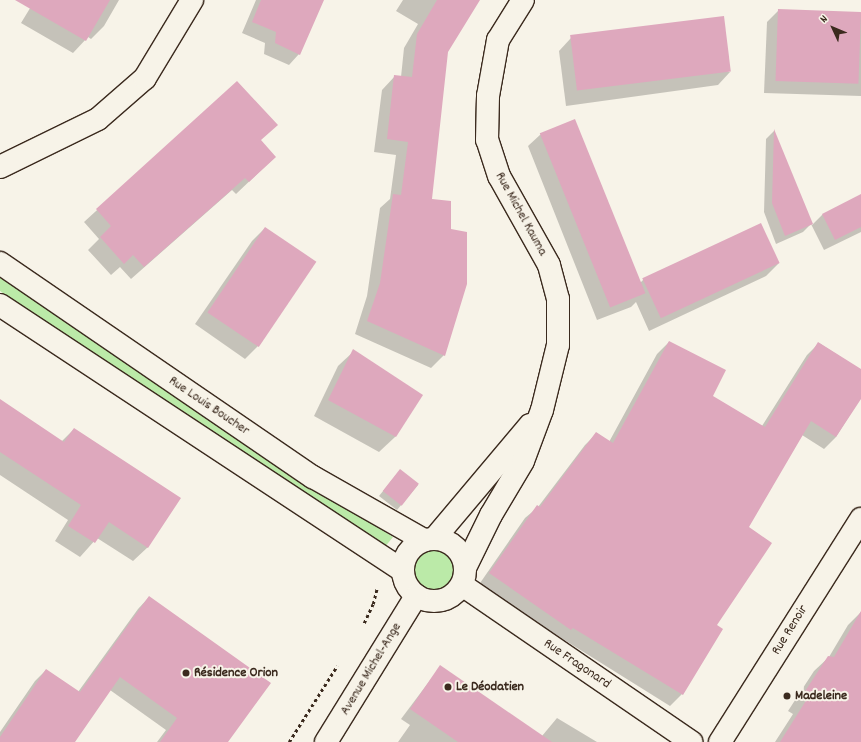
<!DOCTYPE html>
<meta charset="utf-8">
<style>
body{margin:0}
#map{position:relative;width:861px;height:742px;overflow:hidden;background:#f7f3e8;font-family:Dekko,sans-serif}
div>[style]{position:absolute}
.green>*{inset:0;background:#bbeaa8}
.round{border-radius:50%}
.shadow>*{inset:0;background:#0003}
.building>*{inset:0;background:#dea8bd;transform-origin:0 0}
.path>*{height:2.5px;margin-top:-1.25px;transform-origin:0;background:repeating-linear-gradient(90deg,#3b2a1e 0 3px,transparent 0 6px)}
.roads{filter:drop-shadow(1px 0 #3b2a1e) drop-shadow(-1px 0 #3b2a1e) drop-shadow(0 1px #3b2a1e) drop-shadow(0 -1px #3b2a1e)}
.street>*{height:22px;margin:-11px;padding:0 11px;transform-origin:11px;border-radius:11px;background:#f7f3e8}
.secondary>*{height:22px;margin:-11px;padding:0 11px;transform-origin:11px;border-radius:11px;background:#f7f3e8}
.secondary>.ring{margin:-11px;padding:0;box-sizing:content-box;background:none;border:22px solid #f7f3e8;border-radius:50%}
.dots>*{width:11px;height:11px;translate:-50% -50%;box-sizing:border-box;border:2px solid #f7f3e8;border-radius:50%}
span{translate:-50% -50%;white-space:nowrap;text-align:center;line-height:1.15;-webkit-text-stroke:4px #f7f3e8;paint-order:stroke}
.street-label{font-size:14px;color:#3b2a1e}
.poi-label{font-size:14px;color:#3b2a1e;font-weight:700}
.left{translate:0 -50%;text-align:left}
.north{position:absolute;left:813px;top:8px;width:40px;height:40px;-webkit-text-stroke:3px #f7f3e8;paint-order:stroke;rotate:314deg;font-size:11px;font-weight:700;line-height:16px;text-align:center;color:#3b2a1e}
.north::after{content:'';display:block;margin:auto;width:14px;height:18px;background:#3b2a1e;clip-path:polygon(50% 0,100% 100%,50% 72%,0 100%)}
</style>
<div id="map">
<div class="green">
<i style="clip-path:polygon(0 271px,112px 350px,393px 537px,384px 548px,108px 368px,0 291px)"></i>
<i class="round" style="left:409px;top:546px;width:48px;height:48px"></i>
</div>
<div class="shadow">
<i style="clip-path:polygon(35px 0,119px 0,104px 26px,91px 39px,88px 37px,73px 53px,21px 23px)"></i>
<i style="clip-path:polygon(256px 0,323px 0,299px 54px,289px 65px,264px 54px,265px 43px,242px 33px)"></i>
<i style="clip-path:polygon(403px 0,479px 0,447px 51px,431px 200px,444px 355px,431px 368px,355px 334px,367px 296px,380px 208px,390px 199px,396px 155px,374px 152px,382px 90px,395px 76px,401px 77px,404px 48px,418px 24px,396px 11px)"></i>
<i style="clip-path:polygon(779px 10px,861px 13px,861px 96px,764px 93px,767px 22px)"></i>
<i style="clip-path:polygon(571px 38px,730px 72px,718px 85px,566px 106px,559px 51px)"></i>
<i style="clip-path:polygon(237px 82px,260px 141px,275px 157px,236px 194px,232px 190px,131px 279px,120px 267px,111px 275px,88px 250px,99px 239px,84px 222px)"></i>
<i style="clip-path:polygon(774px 131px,812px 225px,822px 215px,861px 195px,861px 232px,824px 250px,811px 224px,803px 232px,776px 244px,764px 212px,766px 139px)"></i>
<i style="clip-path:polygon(541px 134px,639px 284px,644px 279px,779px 263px,766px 276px,649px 331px,636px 302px,631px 307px,597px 320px,528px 146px)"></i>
<i style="clip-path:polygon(265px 228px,258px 346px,245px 359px,195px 324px,252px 241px)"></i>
<i style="clip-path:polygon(669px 342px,711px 396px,762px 426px,807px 355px,819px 343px,861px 370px,861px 397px,836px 437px,824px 449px,802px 435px,748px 527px,715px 625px,682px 694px,670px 706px,478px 586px,525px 518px,538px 507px,585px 445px,597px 433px,609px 442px,657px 354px)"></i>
<i style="clip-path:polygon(354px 351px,421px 395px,395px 437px,379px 452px,314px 416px,338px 366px)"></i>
<i style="clip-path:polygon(0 400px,61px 442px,74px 429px,148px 547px,133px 561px,97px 538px,80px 557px,55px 541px,68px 520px,0 475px)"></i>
<i style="clip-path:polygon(396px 475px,418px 485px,397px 510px,379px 496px)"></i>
<i style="clip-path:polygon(149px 597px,227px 742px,157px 742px,166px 730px,110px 690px,74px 742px,0 742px,0 732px,35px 681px,46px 670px,78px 692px,138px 609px)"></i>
<i style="clip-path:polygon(861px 612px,861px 742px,775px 742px,793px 714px,788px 711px,814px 671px,829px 657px,848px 625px)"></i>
<i style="clip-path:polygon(440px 667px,542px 736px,557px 718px,597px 742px,398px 742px,410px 725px,401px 719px)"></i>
</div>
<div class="building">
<i style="clip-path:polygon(15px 0,110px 0,86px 41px)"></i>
<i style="clip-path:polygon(261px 0,324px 0,300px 55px,275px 43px,276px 32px,252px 22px)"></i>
<i style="clip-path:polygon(437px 0,480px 0,448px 52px,432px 199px,451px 201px,451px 229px,467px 232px,467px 284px,445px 356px,367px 321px,380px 283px,393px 194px,401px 195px,408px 142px,387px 139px,394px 75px,412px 77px,417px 34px)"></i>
<i style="left:778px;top:9px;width:83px;height:72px;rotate:2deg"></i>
<i style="left:724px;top:16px;width:56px;height:155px;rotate:83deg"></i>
<i style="clip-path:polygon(237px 81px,278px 125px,261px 140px,276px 157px,249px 182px,245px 178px,144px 267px,133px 255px,124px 264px,100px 237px,111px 226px,96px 209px)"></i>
<i style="left:575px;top:119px;width:188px;height:38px;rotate:68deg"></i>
<i style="clip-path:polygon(774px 129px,813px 224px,785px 236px,772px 203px)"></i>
<i style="clip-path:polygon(861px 194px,861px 227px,835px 240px,822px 214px)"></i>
<i style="left:761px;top:223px;width:44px;height:131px;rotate:65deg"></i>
<i style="left:265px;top:227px;width:62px;height:103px;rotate:34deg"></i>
<i style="clip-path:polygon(669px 341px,726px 370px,713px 396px,765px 427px,818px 342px,861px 369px,861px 399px,836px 437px,811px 421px,749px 527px,772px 543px,717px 625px,723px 629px,683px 695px,573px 628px,571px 630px,489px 573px,537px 505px,540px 507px,596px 432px,613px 443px)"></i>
<i style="clip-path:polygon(353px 349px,423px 395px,396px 437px,328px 400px)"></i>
<i style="clip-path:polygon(0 399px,64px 442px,74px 428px,181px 498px,148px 548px,109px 522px,95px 543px,68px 526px,81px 505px,0 452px)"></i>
<i style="left:400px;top:469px;width:24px;height:28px;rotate:38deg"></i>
<i style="clip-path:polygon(149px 596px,271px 683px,228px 742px,160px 742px,177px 718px,120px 677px,75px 742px,0 742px,0 737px,46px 669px,80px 692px)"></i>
<i style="clip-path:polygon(861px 611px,861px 742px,780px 742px,807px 699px,802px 696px,828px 656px,834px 657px)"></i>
<i style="clip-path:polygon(440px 665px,552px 742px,458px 742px,410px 709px)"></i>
</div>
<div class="path">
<i style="left:364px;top:623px;width:21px;rotate:-65deg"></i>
<i style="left:373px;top:604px;width:16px;rotate:-76deg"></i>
<i style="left:289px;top:742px;width:90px;rotate:-57.7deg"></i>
</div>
<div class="roads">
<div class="street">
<i style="left:0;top:167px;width:109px;rotate:-26.1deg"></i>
<i style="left:98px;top:119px;width:62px;rotate:-41.1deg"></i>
<i style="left:145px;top:78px;width:91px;rotate:-58.9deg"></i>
<i style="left:462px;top:585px;width:278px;rotate:34.4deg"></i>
<i style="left:720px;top:742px;width:264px;rotate:-57.7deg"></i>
</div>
<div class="secondary">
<i style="left:0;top:263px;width:379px;rotate:34.4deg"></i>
<i style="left:313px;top:477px;width:128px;rotate:29.6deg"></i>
<i style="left:0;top:305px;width:481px;rotate:33.4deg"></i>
<i class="ring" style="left:403px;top:539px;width:40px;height:40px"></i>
<i style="left:434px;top:539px;width:149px;rotate:-49.9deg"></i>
<i style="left:465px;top:568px;width:59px;rotate:-63.9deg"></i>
<i style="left:491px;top:515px;width:63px;rotate:-59.3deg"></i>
<i style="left:523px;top:461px;width:54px;rotate:-69.6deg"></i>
<i style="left:542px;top:410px;width:67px;rotate:-76.2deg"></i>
<i style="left:558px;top:345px;width:46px;rotate:-90deg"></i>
<i style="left:558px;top:299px;width:35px;rotate:-105deg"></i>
<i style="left:549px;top:265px;width:102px;rotate:-119.3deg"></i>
<i style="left:499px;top:176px;width:38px;rotate:-108deg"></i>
<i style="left:487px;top:140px;width:44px;rotate:-88.7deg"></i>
<i style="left:488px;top:96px;width:57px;rotate:-79.9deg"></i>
<i style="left:498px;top:40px;width:47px;rotate:-58deg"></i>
<i style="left:326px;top:742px;width:172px;rotate:-58.3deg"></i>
</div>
</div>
<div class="dots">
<i style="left:186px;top:673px;background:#3b2a1e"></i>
<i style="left:448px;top:687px;background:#3b2a1e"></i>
<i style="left:787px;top:696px;background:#3b2a1e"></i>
</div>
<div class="street-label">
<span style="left:521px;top:214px;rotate:61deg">Rue Michel Kauma</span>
<span style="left:209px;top:406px;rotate:34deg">Rue Louis Boucher</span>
<span style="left:790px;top:630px;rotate:-58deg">Rue Renoir</span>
<span style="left:577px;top:664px;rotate:34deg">Rue Fragonard</span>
<span style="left:371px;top:669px;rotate:-59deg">Avenue Michel-Ange</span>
</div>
<div class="poi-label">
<span class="left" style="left:194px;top:673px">Résidence Orion</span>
<span class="left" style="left:456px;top:687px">Le Déodatien</span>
<span class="left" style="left:795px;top:696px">Madeleine</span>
</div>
<div class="north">N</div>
</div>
